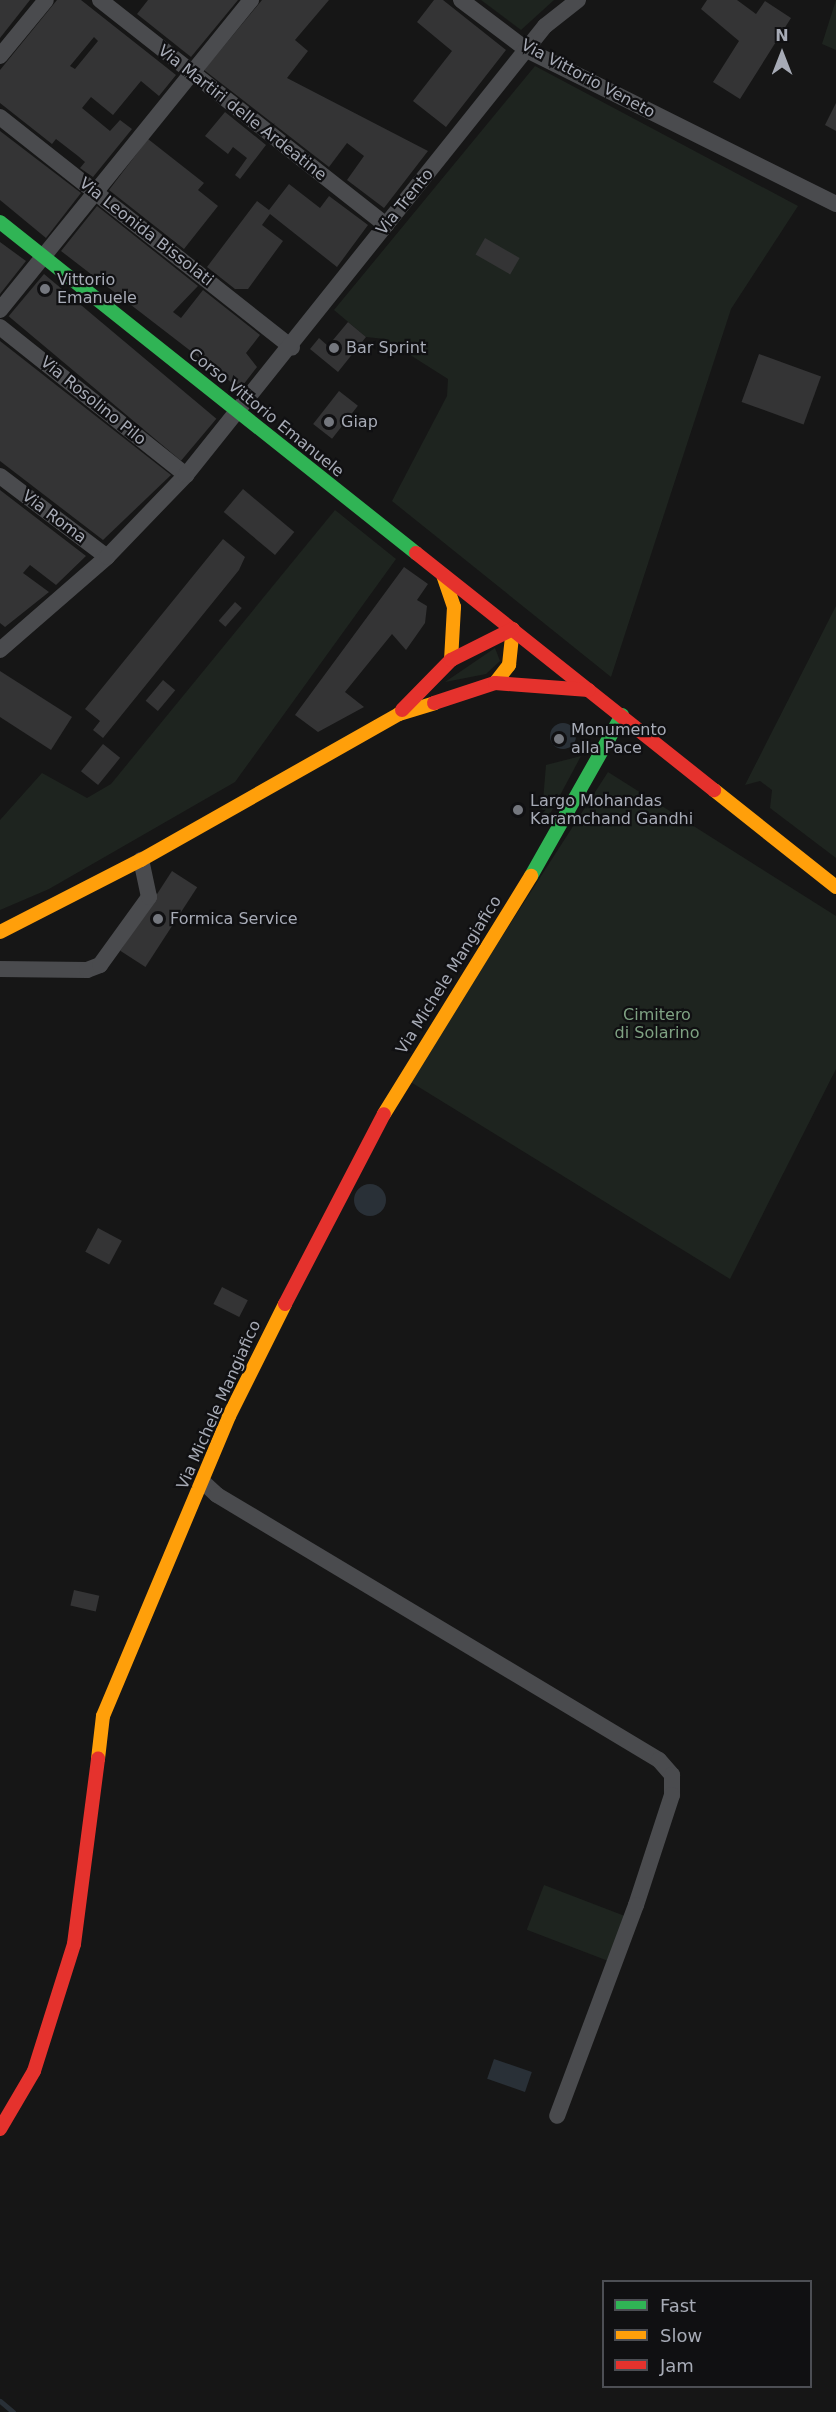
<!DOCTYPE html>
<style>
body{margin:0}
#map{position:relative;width:836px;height:2412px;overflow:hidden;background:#161616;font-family:"DejaVu Sans",sans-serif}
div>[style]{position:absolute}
.green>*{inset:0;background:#1e241f;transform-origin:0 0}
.water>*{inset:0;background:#293037;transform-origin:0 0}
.round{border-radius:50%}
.stream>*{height:5px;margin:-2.5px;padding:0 2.5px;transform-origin:2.5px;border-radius:2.5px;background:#293037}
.building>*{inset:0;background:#343435;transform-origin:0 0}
.street>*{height:16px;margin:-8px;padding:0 8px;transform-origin:8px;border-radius:8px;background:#4a4b4e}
.fast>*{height:14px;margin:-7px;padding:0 7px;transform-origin:7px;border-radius:7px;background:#30b455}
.slow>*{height:14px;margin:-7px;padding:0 7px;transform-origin:7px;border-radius:7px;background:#ff9f0a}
.jam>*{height:14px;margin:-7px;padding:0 7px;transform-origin:7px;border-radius:7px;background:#e5322d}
.dots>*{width:16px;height:16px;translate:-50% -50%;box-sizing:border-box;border:3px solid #101012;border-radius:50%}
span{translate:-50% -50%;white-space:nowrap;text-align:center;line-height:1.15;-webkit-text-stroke:4.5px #101012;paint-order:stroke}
.street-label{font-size:16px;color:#a7abb6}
.poi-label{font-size:16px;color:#a7abb6}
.left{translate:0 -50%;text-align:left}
.park-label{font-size:16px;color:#7ea182}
.legend{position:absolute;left:602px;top:2280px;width:210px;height:108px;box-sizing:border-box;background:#101012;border:2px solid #4c4e54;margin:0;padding:8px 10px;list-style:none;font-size:18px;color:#a7abb6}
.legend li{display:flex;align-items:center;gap:12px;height:30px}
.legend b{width:30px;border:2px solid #4c4e54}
.north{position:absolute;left:752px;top:24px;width:60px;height:60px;-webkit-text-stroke:4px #101012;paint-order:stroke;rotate:0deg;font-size:16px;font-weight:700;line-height:24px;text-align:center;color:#a7abb6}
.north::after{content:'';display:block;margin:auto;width:21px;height:27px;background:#a7abb6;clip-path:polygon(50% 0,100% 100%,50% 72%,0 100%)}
</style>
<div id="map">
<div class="green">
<i style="clip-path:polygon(481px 0,554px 0,521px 30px)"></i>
<i style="clip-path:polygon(836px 0,836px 50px,822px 44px)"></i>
<i style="clip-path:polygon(535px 66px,798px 206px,731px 309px,611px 677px,392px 501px,447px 396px,448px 379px,385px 339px,366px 337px,334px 310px)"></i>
<i style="clip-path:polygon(335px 510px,396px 559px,235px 782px,49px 889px,0 910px,0 820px,42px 773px,87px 798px,111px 784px)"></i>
<i style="clip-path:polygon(836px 606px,836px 858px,770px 808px,772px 790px,760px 781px,745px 785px)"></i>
<i style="clip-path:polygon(495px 648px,500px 661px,486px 674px,445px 682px)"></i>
<i style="clip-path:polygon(581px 756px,550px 814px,542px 813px,546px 765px)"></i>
<i style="clip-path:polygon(608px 772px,836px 916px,836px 1069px,730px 1279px,409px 1081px)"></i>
<i style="left:544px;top:1885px;width:88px;height:48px;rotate:21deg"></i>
</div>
<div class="water">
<i class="round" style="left:550px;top:723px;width:26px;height:26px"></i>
<i class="round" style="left:354px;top:1184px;width:32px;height:32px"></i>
<i style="left:494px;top:2059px;width:40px;height:21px;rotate:19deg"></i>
</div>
<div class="stream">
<i style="left:0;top:2401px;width:17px;rotate:40deg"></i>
</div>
<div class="building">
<i style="clip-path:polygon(0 0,30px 0,0 38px)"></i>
<i style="clip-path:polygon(evenodd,57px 0,81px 0,176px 75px,159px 96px,141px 81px,113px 115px,91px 97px,82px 108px,110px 131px,120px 120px,132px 129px,93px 177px,80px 168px,85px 162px,78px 156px,56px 139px,52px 144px,0 103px,0 70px,57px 0,94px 37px,98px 41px,75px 69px,70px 66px,94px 37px)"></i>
<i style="clip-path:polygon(148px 0,238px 0,191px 57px,137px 14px)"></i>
<i style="clip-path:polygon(262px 0,329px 0,295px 40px,308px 51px,287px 78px,428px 151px,384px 208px,347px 180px,364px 156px,347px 143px,329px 167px,204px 70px)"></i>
<i style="clip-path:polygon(434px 0,443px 0,506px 50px,446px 127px,413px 101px,452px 51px,417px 22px)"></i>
<i style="clip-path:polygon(707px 0,737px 0,756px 14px,765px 1px,791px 18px,740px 99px,713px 82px,739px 41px,701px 9px)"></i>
<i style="clip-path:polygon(836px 103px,836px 131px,825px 125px)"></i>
<i style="clip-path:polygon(225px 112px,266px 145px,240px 179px,235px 175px,247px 158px,233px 147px,228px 154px,205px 136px)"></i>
<i style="clip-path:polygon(0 131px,81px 193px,46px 238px,0 200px)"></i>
<i style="clip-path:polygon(148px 139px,204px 183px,198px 190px,218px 206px,184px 249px,109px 190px)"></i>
<i style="clip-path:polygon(289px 184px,320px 208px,329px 196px,368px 225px,337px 267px,270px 214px,262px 225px,283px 241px,248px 289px,235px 289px,207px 267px,257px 201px,269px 210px)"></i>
<i style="clip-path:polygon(97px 206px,198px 286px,173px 312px,181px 318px,203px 290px,260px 335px,246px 353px,257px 367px,240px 389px,61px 251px)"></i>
<i style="left:485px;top:238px;width:40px;height:19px;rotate:30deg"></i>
<i style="clip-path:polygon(0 242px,26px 261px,0 294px)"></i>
<i style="left:44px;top:274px;width:225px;height:55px;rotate:40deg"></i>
<i style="clip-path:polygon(348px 322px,366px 337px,338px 372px,310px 349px,319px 338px,328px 346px)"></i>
<i style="clip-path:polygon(0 341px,171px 475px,103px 540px,0 461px)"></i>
<i style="left:759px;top:354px;width:66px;height:51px;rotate:20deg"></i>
<i style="left:339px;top:391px;width:24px;height:42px;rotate:38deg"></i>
<i style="left:243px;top:489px;width:67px;height:30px;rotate:40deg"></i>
<i style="clip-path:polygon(0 490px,86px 556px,56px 585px,30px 565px,23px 573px,49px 592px,5px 627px,0 623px)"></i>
<i style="clip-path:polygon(223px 539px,245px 557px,239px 570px,103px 738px,93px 730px,100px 721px,85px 709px)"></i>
<i style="clip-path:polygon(404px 567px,428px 584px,417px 600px,427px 606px,425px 623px,406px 650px,392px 634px,345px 692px,364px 707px,318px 732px,295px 715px)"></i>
<i style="left:235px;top:602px;width:9px;height:25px;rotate:41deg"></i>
<i style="clip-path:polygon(0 671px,72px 717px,51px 750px,0 717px)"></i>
<i style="left:163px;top:680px;width:16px;height:27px;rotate:40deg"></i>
<i style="left:103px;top:744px;width:22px;height:35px;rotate:39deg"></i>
<i style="left:172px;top:871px;width:30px;height:95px;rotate:33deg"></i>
<i style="left:98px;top:1228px;width:27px;height:27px;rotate:28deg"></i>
<i style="left:222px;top:1287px;width:29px;height:19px;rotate:27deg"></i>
<i style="left:74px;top:1590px;width:26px;height:16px;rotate:13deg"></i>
</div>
<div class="street">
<i style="left:100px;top:0;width:364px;rotate:38.2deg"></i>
<i style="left:461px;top:0;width:83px;rotate:37.1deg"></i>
<i style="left:527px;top:50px;width:345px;rotate:26.5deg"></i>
<i style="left:0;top:56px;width:72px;rotate:-50.6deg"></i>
<i style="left:0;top:117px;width:372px;rotate:38.3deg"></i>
<i style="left:0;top:310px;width:399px;rotate:-51deg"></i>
<i style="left:0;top:327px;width:238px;rotate:38.5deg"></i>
<i style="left:0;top:476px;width:134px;rotate:37.1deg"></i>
<i style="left:0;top:650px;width:142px;rotate:-41deg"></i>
<i style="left:107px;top:557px;width:114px;rotate:-46.1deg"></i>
<i style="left:186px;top:475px;width:575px;rotate:-51.36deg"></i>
<i style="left:545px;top:26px;width:42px;rotate:-38.2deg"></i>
<i style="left:0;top:969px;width:87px;rotate:0.7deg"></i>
<i style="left:87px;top:970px;width:14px;rotate:-21deg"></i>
<i style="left:100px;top:965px;width:84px;rotate:-54.2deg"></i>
<i style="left:149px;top:897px;width:38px;rotate:-102deg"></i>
<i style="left:203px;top:1482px;width:19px;rotate:43deg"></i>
<i style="left:217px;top:1495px;width:515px;rotate:30.94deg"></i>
<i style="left:659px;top:1760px;width:20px;rotate:49deg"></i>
<i style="left:672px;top:1775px;width:20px;rotate:90deg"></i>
<i style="left:672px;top:1795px;width:116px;rotate:108.1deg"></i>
<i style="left:636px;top:1905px;width:225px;rotate:110.5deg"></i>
</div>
<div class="fast">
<i style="left:0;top:222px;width:532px;rotate:38.51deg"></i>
<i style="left:531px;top:876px;width:185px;rotate:-60.5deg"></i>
</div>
<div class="slow">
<i style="left:443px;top:575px;width:34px;rotate:71deg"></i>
<i style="left:454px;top:607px;width:53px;rotate:93.2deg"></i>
<i style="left:495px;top:683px;width:23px;rotate:-52deg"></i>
<i style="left:509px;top:665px;width:36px;rotate:-84deg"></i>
<i style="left:714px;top:790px;width:156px;rotate:38.5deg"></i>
<i style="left:0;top:932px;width:158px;rotate:-27.1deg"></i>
<i style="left:141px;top:860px;width:296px;rotate:-29.5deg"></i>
<i style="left:399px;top:714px;width:37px;rotate:-17deg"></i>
<i style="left:384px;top:1114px;width:280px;rotate:-58.3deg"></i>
<i style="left:98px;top:1759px;width:43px;rotate:-83.4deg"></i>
<i style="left:103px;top:1716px;width:325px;rotate:-67.2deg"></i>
<i style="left:229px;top:1416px;width:125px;rotate:-63.4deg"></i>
</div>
<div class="jam">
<i style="left:416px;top:553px;width:381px;rotate:38.5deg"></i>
<i style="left:434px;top:703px;width:64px;rotate:-18.2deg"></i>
<i style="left:495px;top:683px;width:94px;rotate:4.3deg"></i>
<i style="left:402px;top:710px;width:70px;rotate:-45.6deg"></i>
<i style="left:451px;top:660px;width:69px;rotate:-26.6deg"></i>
<i style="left:285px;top:1304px;width:214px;rotate:-62.5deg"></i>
<i style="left:0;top:2129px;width:67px;rotate:-59.6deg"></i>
<i style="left:34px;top:2071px;width:133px;rotate:-72.5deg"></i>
<i style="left:74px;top:1944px;width:187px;rotate:-82.6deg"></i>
</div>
<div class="dots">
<i style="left:45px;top:289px;background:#74777e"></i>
<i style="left:334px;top:348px;background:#74777e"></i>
<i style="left:329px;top:422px;background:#74777e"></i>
<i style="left:559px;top:739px;background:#74777e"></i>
<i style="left:518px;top:810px;background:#74777e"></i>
<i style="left:158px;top:919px;background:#74777e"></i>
</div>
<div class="street-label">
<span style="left:588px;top:79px;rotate:28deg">Via Vittorio Veneto</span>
<span style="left:242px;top:113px;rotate:38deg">Via Martiri delle Ardeatine</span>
<span style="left:405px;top:202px;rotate:-51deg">Via Trento</span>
<span style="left:146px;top:232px;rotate:38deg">Via Leonida Bissolati</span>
<span style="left:93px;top:401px;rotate:39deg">Via Rosolino Pilo</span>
<span style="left:266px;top:413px;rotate:39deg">Corso Vittorio Emanuele</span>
<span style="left:54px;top:517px;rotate:37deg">Via Roma</span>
<span style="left:449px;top:975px;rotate:-58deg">Via Michele Mangiafico</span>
<span style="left:219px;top:1405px;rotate:-66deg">Via Michele Mangiafico</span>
</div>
<div class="poi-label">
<span class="left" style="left:57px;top:289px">Vittorio<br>Emanuele</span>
<span class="left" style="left:346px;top:348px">Bar Sprint</span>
<span class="left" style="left:341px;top:422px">Giap</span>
<span class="left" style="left:571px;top:739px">Monumento<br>alla Pace</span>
<span class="left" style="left:530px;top:810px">Largo Mohandas<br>Karamchand Gandhi</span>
<span class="left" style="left:170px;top:919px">Formica Service</span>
</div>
<div class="park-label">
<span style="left:657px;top:1024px">Cimitero<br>di Solarino</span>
</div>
<ul class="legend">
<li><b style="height:8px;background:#30b455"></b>Fast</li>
<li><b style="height:8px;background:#ff9f0a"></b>Slow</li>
<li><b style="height:8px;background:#e5322d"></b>Jam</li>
</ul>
<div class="north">N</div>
</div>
